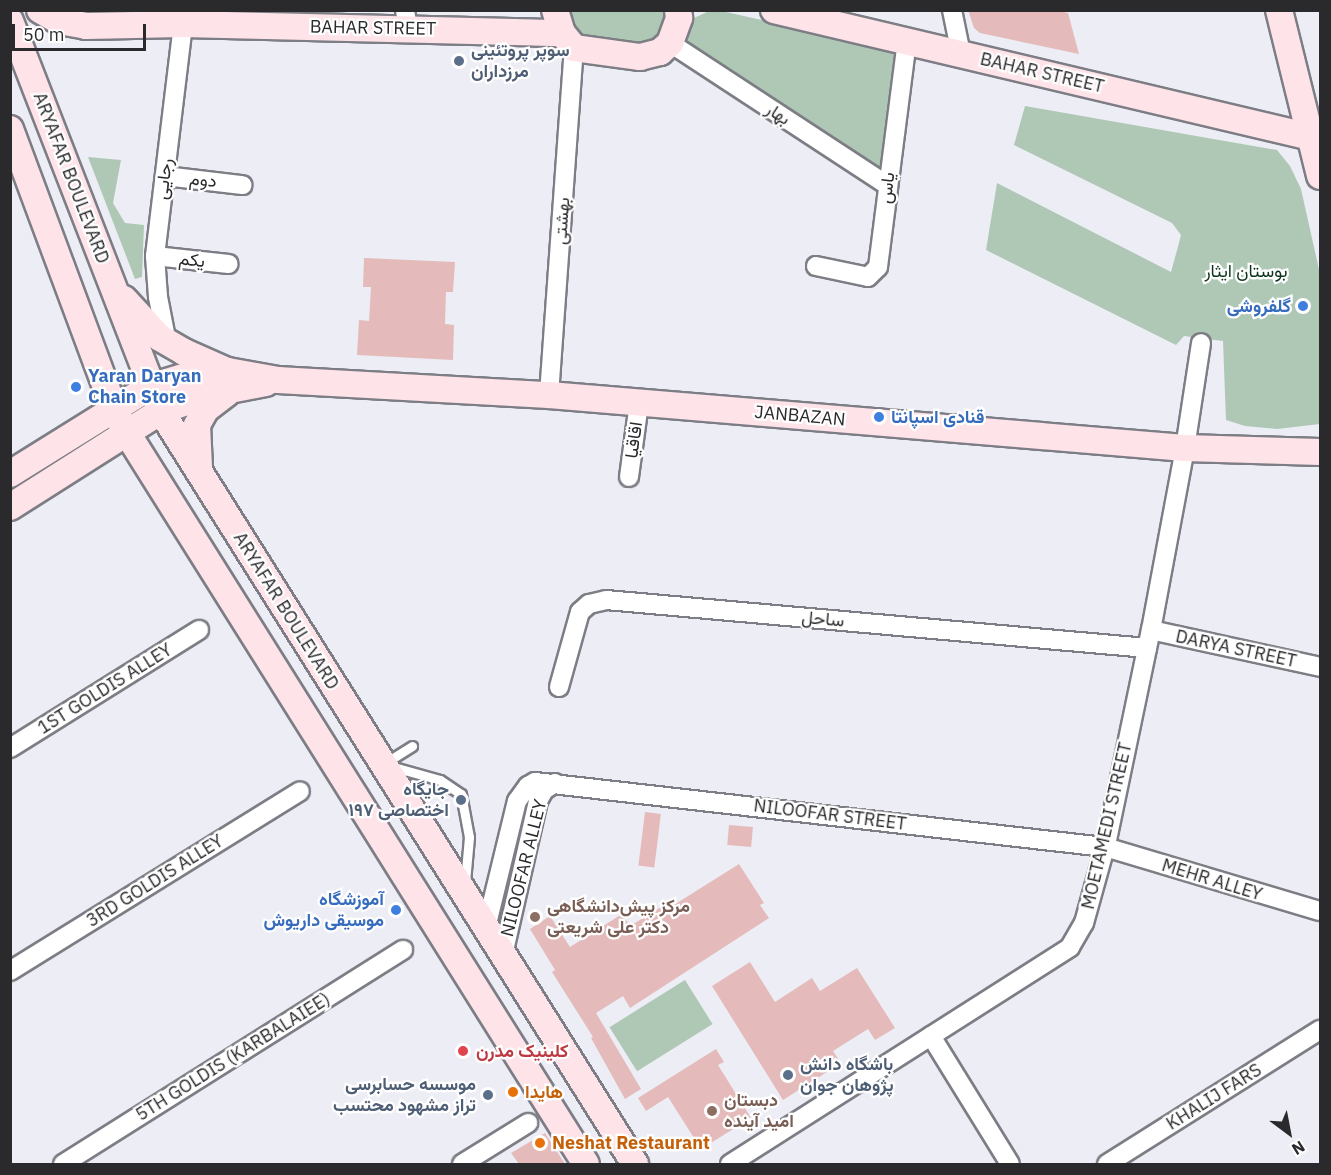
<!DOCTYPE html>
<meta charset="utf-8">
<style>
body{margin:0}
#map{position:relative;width:1331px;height:1175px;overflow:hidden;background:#ededf5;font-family:"IBM Plex Sans",Vazirmatn,sans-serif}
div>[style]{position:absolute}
.green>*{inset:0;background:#afc8b5;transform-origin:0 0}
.building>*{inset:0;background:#e4bbba;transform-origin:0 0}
.roads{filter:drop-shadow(2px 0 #7d7d85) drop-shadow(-2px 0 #7d7d85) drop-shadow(0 2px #7d7d85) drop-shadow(0 -2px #7d7d85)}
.lane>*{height:9px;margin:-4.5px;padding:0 4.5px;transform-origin:4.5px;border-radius:4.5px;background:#fff}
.street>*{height:18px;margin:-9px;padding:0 9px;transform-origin:9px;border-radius:9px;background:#fff}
.secondary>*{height:26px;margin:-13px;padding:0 13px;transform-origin:13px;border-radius:13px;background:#fee4e8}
.dots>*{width:16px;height:16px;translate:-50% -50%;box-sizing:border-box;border:3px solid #fff;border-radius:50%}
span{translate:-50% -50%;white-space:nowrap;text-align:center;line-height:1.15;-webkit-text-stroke:4.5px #fff;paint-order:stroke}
.street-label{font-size:18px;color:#2a2a2d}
.service-label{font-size:18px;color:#4e5e75;font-weight:700}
.left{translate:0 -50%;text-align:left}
.right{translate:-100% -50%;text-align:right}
.park-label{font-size:18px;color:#0c341c}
.shop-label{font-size:18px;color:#366cbe;font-weight:700}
.education-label{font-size:18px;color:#785e54;font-weight:700}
.health-label{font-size:18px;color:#be3a42;font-weight:700}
.food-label{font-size:18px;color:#c56008;font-weight:700}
.frame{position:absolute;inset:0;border:12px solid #2a2a2d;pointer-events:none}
.north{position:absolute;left:1259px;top:1103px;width:60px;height:60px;-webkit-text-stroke:4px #fff;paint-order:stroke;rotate:148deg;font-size:16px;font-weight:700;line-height:24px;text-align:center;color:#2a2a2d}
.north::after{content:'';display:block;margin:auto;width:21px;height:27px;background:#2a2a2d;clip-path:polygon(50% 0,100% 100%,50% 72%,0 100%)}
.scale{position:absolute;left:12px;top:24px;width:134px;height:27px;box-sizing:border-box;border:3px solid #2a2a2d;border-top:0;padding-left:8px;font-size:18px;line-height:21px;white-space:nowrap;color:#2a2a2d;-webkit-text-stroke:4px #fff;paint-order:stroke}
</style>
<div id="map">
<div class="green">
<i style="clip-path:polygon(665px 10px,665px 27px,648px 45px,581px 39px,571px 30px,564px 11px)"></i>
<i style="clip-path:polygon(707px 12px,726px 12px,898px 51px,881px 172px,680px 43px,686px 26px,694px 18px)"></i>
<i style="clip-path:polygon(1025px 106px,1277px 150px,1290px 166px,1301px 189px,1320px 274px,1320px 424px,1277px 429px,1245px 426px,1226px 420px,1223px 341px,1184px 336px,1176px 345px,986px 250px,997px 183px,1171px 272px,1179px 243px,1181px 235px,1172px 223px,1014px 145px)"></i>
<i style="clip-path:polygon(88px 157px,121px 160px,113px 203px,125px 223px,144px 225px,142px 277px,135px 279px)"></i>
<i style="left:685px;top:980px;width:52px;height:89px;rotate:58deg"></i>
</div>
<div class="building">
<i style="clip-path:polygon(968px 10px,1055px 10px,1068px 13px,1079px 54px,980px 33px,974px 28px)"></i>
<i style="clip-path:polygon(364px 258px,455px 262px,453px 292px,446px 292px,445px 324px,454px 325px,453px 360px,357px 355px,359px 320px,369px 321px,371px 287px,363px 287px)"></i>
<i style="left:645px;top:812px;width:16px;height:54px;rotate:7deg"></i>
<i style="left:729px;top:825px;width:24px;height:20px;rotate:5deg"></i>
<i style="clip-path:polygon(739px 864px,764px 903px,760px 905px,769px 918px,630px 1008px,623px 996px,596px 1013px,641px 1089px,625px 1099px,591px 1038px,593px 1037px,552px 972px,555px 970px,530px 929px,550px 916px,570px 947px,622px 914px,630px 926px,666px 904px,669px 908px)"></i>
<i style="clip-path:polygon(750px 962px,775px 1002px,812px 978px,820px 991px,857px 968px,895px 1028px,875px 1040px,868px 1029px,833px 1051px,841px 1063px,783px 1100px,712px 986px)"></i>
<i style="clip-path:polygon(716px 1049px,724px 1062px,718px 1065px,751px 1118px,701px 1149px,668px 1097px,646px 1111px,638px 1098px)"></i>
<i style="clip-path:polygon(545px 1133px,565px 1164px,519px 1164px,511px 1153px)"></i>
</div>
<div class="roads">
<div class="lane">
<i style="left:385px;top:763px;width:32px;rotate:-32deg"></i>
<i style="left:390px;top:766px;width:52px;rotate:15.6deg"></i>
<i style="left:440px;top:780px;width:25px;rotate:34deg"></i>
<i style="left:461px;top:794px;width:44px;rotate:79.5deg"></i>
<i style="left:469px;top:837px;width:45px;rotate:95.1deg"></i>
</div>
<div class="street">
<i style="left:405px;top:10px;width:18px;rotate:81deg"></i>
<i style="left:952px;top:10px;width:45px;rotate:78.4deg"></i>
<i style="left:670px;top:43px;width:259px;rotate:33.2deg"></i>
<i style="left:165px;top:176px;width:78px;rotate:6.7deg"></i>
<i style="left:155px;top:256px;width:74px;rotate:6.2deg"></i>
<i style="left:816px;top:266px;width:53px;rotate:11.9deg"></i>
<i style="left:868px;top:277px;width:14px;rotate:-45deg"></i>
<i style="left:878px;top:267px;width:227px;rotate:-82.7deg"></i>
<i style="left:165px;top:333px;width:37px;rotate:-101deg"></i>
<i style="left:158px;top:297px;width:41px;rotate:-94.2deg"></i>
<i style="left:155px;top:256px;width:234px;rotate:-83.1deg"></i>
<i style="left:549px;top:395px;width:348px;rotate:-85.9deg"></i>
<i style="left:629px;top:477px;width:75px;rotate:-82.3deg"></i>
<i style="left:1151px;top:630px;width:173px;rotate:12.3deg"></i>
<i style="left:559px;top:687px;width:78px;rotate:-74.4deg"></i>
<i style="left:580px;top:612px;width:12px;rotate:-42deg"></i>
<i style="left:589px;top:604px;width:17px;rotate:-13deg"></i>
<i style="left:606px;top:600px;width:543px;rotate:5.07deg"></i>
<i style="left:10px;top:748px;width:223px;rotate:-32deg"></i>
<i style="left:486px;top:928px;width:131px;rotate:-76.3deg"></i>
<i style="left:517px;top:801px;width:19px;rotate:-54deg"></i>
<i style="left:528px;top:786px;width:8px;rotate:-30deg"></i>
<i style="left:535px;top:782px;width:574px;rotate:6.51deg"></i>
<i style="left:1105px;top:847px;width:224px;rotate:16.6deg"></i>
<i style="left:503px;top:955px;width:158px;rotate:-77.2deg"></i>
<i style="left:538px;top:801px;width:13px;rotate:-61deg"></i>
<i style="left:544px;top:790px;width:13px;rotate:-32deg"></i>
<i style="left:10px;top:971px;width:341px;rotate:-31.8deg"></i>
<i style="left:931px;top:1036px;width:150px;rotate:58.3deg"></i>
<i style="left:63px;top:1164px;width:402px;rotate:-32.2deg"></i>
<i style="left:462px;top:1164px;width:78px;rotate:-31.8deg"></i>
<i style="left:730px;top:1164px;width:403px;rotate:-32.5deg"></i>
<i style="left:1070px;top:947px;width:28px;rotate:-60deg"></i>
<i style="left:1084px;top:923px;width:86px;rotate:-74.5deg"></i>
<i style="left:1107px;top:840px;width:215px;rotate:-78.2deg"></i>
<i style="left:1151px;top:630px;width:185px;rotate:-79.4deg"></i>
<i style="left:1185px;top:448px;width:106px;rotate:-81.3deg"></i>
<i style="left:1107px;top:1164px;width:252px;rotate:-32.2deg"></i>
</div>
<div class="secondary">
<i style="left:40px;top:10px;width:22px;rotate:30deg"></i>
<i style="left:59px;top:21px;width:27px;rotate:10deg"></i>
<i style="left:86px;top:26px;width:97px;rotate:-1.2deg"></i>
<i style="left:183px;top:24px;width:379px;rotate:1.4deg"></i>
<i style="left:555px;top:10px;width:24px;rotate:73deg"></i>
<i style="left:562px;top:33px;width:19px;rotate:51deg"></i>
<i style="left:574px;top:48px;width:67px;rotate:7.8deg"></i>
<i style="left:640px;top:57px;width:21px;rotate:-14deg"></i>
<i style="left:660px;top:52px;width:13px;rotate:-42deg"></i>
<i style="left:670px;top:43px;width:27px;rotate:-70deg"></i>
<i style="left:679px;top:18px;width:8px;rotate:-97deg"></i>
<i style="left:774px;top:10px;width:552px;rotate:13.31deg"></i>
<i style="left:1279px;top:10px;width:171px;rotate:76.1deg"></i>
<i style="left:10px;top:21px;width:418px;rotate:68.8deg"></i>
<i style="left:161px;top:411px;width:890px;rotate:57.81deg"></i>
<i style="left:10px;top:129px;width:299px;rotate:69.6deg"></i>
<i style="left:114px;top:409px;width:27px;rotate:62deg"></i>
<i style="left:127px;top:433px;width:863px;rotate:57.88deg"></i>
<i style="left:124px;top:299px;width:53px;rotate:47.3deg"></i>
<i style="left:160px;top:338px;width:28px;rotate:30deg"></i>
<i style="left:184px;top:352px;width:45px;rotate:23.7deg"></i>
<i style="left:199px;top:467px;width:42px;rotate:-92.7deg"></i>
<i style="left:197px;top:425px;width:18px;rotate:-61deg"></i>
<i style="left:206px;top:409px;width:25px;rotate:-37deg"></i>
<i style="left:10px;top:474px;width:165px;rotate:-31.9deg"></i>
<i style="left:150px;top:387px;width:45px;rotate:-16.8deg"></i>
<i style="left:193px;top:374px;width:35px;rotate:-5deg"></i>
<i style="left:228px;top:371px;width:51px;rotate:10.2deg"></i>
<i style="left:278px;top:380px;width:271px;rotate:3.2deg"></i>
<i style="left:549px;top:395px;width:638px;rotate:4.76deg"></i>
<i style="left:1185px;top:448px;width:135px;rotate:1.7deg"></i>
<i style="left:10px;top:507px;width:179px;rotate:-32.4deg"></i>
<i style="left:161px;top:411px;width:51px;rotate:-19.5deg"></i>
<i style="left:209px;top:394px;width:58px;rotate:-10.9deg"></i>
</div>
</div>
<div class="dots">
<i style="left:459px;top:61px;background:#5c6f8a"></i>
<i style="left:1303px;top:306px;background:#3f7fe0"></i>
<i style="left:76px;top:387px;background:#3f7fe0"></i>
<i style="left:879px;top:417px;background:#3f7fe0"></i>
<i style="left:461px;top:800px;background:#5c6f8a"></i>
<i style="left:396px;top:910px;background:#3f7fe0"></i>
<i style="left:535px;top:917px;background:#8d6e63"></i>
<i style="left:463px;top:1051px;background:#e0444e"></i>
<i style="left:788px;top:1075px;background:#5c6f8a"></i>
<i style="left:513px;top:1092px;background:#e8710a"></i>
<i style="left:488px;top:1095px;background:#5c6f8a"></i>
<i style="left:712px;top:1111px;background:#8d6e63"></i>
<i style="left:540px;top:1143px;background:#e8710a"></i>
</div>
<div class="street-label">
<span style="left:373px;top:28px;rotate:1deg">BAHAR STREET</span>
<span style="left:1042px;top:73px;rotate:13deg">BAHAR STREET</span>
<span style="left:778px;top:114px;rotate:33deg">بهار</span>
<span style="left:71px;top:178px;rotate:69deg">ARYAFAR BOULEVARD</span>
<span style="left:164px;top:179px;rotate:-83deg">رجایی</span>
<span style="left:203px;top:180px;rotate:6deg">دوم</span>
<span style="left:887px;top:188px;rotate:-83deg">یاس</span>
<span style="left:562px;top:221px;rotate:-86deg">بهشتی</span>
<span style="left:192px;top:260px;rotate:6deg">یکم</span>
<span style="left:800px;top:416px;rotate:5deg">JANBAZAN</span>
<span style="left:634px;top:440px;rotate:-82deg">اقاقیا</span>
<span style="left:286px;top:611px;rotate:58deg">ARYAFAR BOULEVARD</span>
<span style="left:823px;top:619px;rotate:5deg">ساحل</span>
<span style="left:1236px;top:649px;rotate:12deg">DARYA STREET</span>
<span style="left:105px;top:689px;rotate:-32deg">1ST GOLDIS ALLEY</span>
<span style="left:830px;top:815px;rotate:7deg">NILOOFAR STREET</span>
<span style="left:1107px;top:826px;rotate:-77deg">MOETAMEDI STREET</span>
<span style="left:524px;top:868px;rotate:-76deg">NILOOFAR ALLEY</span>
<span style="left:1212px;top:880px;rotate:17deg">MEHR ALLEY</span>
<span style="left:155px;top:881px;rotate:-32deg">3RD GOLDIS ALLEY</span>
<span style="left:233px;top:1057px;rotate:-32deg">5TH GOLDIS (KARBALAIEE)</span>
<span style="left:1214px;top:1097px;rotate:-32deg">KHALIJ FARS</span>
</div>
<div class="service-label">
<span class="left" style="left:471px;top:61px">سوپر پروتئینی<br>مرزداران</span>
<span class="right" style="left:449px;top:800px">جایگاه<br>اختصاصی ۱۹۷</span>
<span class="left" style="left:800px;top:1075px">باشگاه دانش<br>پژوهان جوان</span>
<span class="right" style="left:476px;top:1095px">موسسه حسابرسی<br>تراز مشهود محتسب</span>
</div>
<div class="park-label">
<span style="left:1246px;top:271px">بوستان ایثار</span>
</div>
<div class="shop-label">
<span class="right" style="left:1291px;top:306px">گلفروشی</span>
<span class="left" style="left:88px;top:387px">Yaran Daryan<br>Chain Store</span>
<span class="left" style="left:891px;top:417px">قنادی اسپانتا</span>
<span class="right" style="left:384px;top:910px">آموزشگاه<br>موسیقی داریوش</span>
</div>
<div class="education-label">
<span class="left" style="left:547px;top:917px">مرکز پیش‌دانشگاهی<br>دکتر علی شریعتی</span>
<span class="left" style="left:724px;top:1111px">دبستان<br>امید آینده</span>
</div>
<div class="health-label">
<span class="left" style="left:476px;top:1051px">کلینیک مدرن</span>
</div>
<div class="food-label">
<span class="left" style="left:525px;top:1092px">هایدا</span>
<span class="left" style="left:552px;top:1143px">Neshat Restaurant</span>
</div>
<div class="frame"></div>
<div class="north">N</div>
<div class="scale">50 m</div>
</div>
